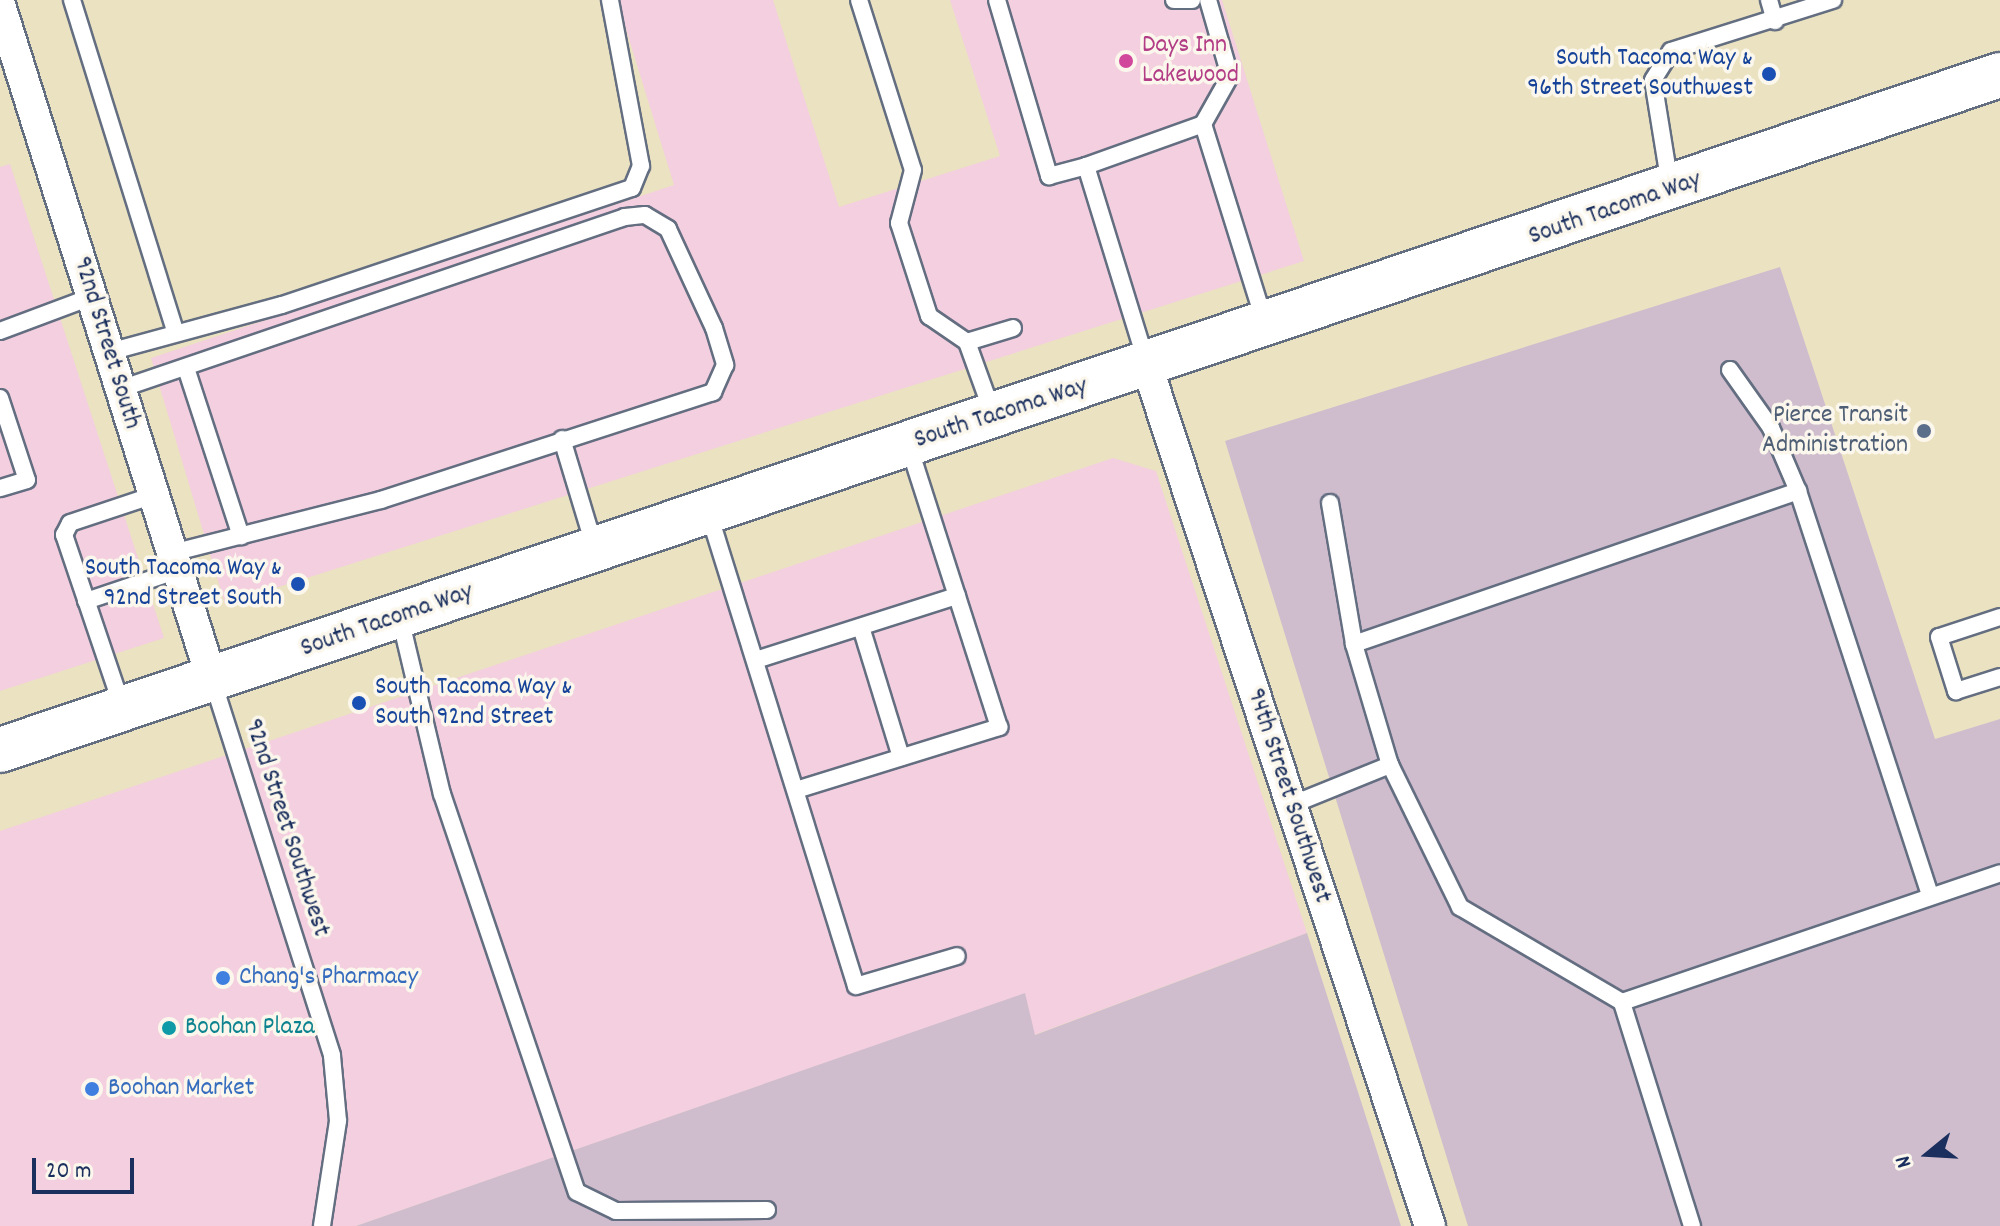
<!DOCTYPE html>
<style>
body{margin:0}
#map{position:relative;width:2000px;height:1226px;overflow:hidden;background:#ebe2c1;font-family:Dekko,sans-serif}
div>[style]{position:absolute}
.built>*{inset:0;background:#f3cfdf}
.industrial>*{inset:0;background:#cfbdce}
.roads{filter:drop-shadow(2px 0 #646e81) drop-shadow(-2px 0 #646e81) drop-shadow(0 2px #646e81) drop-shadow(0 -2px #646e81)}
.lane>*{height:16px;margin:-8px;padding:0 8px;transform-origin:8px;border-radius:8px;background:#fff}
.street>*{height:30px;margin:-15px;padding:0 15px;transform-origin:15px;border-radius:15px;background:#fff}
.primary>*{height:44px;margin:-22px;padding:0 22px;transform-origin:22px;border-radius:22px;background:#fff}
.dots>*{width:22px;height:22px;translate:-50% -50%;box-sizing:border-box;border:4px solid #fbf7ec;border-radius:50%}
span{translate:-50% -50%;white-space:nowrap;text-align:center;line-height:1.15;-webkit-text-stroke:7px #fbf7ec;paint-order:stroke}
.hotel-label{font-size:26px;color:#b23c85}
.left{translate:0 -50%;text-align:left}
.transit-label{font-size:26px;color:#164399}
.right{translate:-100% -50%;text-align:right}
.street-label{font-size:26px;color:#1b2f5e}
.service-label{font-size:26px;color:#4e5e75}
.shop-label{font-size:26px;color:#366cbe}
.culture-label{font-size:26px;color:#0d838f}
.north{position:absolute;left:1888px;top:1114px;width:80px;height:80px;-webkit-text-stroke:6px #fbf7ec;paint-order:stroke;rotate:252deg;font-size:22px;font-weight:700;line-height:32px;text-align:center;color:#1b2f5e}
.north::after{content:'';display:block;margin:auto;width:28px;height:36px;background:#1b2f5e;clip-path:polygon(50% 0,100% 100%,50% 72%,0 100%)}
.scale{position:absolute;left:32px;top:1158px;width:102px;height:36px;box-sizing:border-box;border:4px solid #1b2f5e;border-top:0;padding-left:10px;font-size:24px;line-height:28px;white-space:nowrap;color:#1b2f5e;-webkit-text-stroke:6px #fbf7ec;paint-order:stroke}
</style>
<div id="map">
<div class="built">
<i style="clip-path:polygon(617px 0,773px 0,839px 207px,1000px 156px,950px 0,1222px 0,1304px 261px,225px 604px,151px 358px,674px 185px)"></i>
<i style="clip-path:polygon(10px 164px,164px 638px,0 691px,0 167px)"></i>
<i style="clip-path:polygon(1113px 458px,1156px 471px,1307px 933px,1034px 1035px,1024px 994px,356px 1226px,0 1226px,0 831px)"></i>
</div>
<div class="industrial">
<i style="clip-path:polygon(1780px 267px,1935px 739px,2000px 719px,2000px 1226px,1468px 1226px,1225px 441px)"></i>
<i style="clip-path:polygon(1307px 933px,1401px 1226px,356px 1226px,1025px 993px,1035px 1035px)"></i>
</div>
<div class="roads">
<div class="lane">
<i style="left:72px;top:0;width:347px;rotate:72.7deg"></i>
<i style="left:859px;top:0;width:178px;rotate:72.4deg"></i>
<i style="left:913px;top:170px;width:55px;rotate:104.8deg"></i>
<i style="left:899px;top:223px;width:98px;rotate:72.1deg"></i>
<i style="left:929px;top:316px;width:46px;rotate:34.4deg"></i>
<i style="left:967px;top:342px;width:77px;rotate:70.1deg"></i>
<i style="left:997px;top:0;width:184px;rotate:73.5deg"></i>
<i style="left:1049px;top:176px;width:38px;rotate:-15deg"></i>
<i style="left:1174px;top:0;width:18px"></i>
<i style="left:1769px;top:0;width:22px;rotate:74deg"></i>
<i style="left:1203px;top:124px;width:55px;rotate:-60.6deg"></i>
<i style="left:1230px;top:76px;width:79px;rotate:-106.1deg"></i>
<i style="left:1670px;top:185px;width:106px;rotate:-99.2deg"></i>
<i style="left:1653px;top:80px;width:34px;rotate:-58deg"></i>
<i style="left:1671px;top:51px;width:170px;rotate:-17.5deg"></i>
<i style="left:0;top:331px;width:97px;rotate:-20.5deg"></i>
<i style="left:967px;top:342px;width:48px;rotate:-16.9deg"></i>
<i style="left:109px;top:352px;width:179px;rotate:-15.2deg"></i>
<i style="left:282px;top:305px;width:369px;rotate:-18.5deg"></i>
<i style="left:632px;top:188px;width:24px;rotate:-68deg"></i>
<i style="left:641px;top:166px;width:169px;rotate:-100.6deg"></i>
<i style="left:1146px;top:361px;width:204px;rotate:-107.1deg"></i>
<i style="left:1086px;top:166px;width:124px;rotate:-19.7deg"></i>
<i style="left:1203px;top:124px;width:208px;rotate:72.7deg"></i>
<i style="left:1730px;top:370px;width:71px;rotate:54.7deg"></i>
<i style="left:1771px;top:428px;width:69px;rotate:66.8deg"></i>
<i style="left:187px;top:371px;width:174px;rotate:71.9deg"></i>
<i style="left:120px;top:389px;width:533px;rotate:-18.81deg"></i>
<i style="left:625px;top:217px;width:20px;rotate:-6deg"></i>
<i style="left:645px;top:215px;width:27px;rotate:31deg"></i>
<i style="left:668px;top:229px;width:109px;rotate:65.1deg"></i>
<i style="left:714px;top:328px;width:39px;rotate:73deg"></i>
<i style="left:725px;top:365px;width:30px;rotate:114deg"></i>
<i style="left:713px;top:392px;width:349px;rotate:162deg"></i>
<i style="left:381px;top:500px;width:216px;rotate:165.8deg"></i>
<i style="left:0;top:398px;width:86px;rotate:71.8deg"></i>
<i style="left:27px;top:480px;width:28px;rotate:163deg"></i>
<i style="left:562px;top:439px;width:114px;rotate:73.2deg"></i>
<i style="left:1330px;top:503px;width:143px;rotate:80.3deg"></i>
<i style="left:709px;top:514px;width:494px;rotate:72.7deg"></i>
<i style="left:856px;top:986px;width:105px;rotate:-16.5deg"></i>
<i style="left:86px;top:601px;width:97px;rotate:-18.6deg"></i>
<i style="left:2000px;top:617px;width:64px;rotate:161.8deg"></i>
<i style="left:1939px;top:637px;width:57px;rotate:72.5deg"></i>
<i style="left:1956px;top:691px;width:46px;rotate:-17.7deg"></i>
<i style="left:400px;top:618px;width:181px;rotate:76.6deg"></i>
<i style="left:442px;top:794px;width:420px;rotate:71.3deg"></i>
<i style="left:577px;top:1192px;width:43px;rotate:26deg"></i>
<i style="left:616px;top:1211px;width:151px;rotate:-0.4deg"></i>
<i style="left:861px;top:627px;width:136px;rotate:72.9deg"></i>
<i style="left:756px;top:660px;width:211px;rotate:-17.7deg"></i>
<i style="left:213px;top:682px;width:392px;rotate:72.3deg"></i>
<i style="left:332px;top:1056px;width:65px;rotate:84.7deg"></i>
<i style="left:338px;top:1121px;width:106px;rotate:98.7deg"></i>
<i style="left:122px;top:706px;width:181px;rotate:-108.7deg"></i>
<i style="left:64px;top:535px;width:13px;rotate:-63deg"></i>
<i style="left:70px;top:523px;width:89px;rotate:-18.4deg"></i>
<i style="left:796px;top:790px;width:213px;rotate:-17.2deg"></i>
<i style="left:999px;top:727px;width:294px;rotate:-107.8deg"></i>
<i style="left:1291px;top:805px;width:107px;rotate:-22deg"></i>
<i style="left:1622px;top:1002px;width:188px;rotate:-149.6deg"></i>
<i style="left:1460px;top:907px;width:158px;rotate:-116.2deg"></i>
<i style="left:1390px;top:765px;width:126px;rotate:-106.6deg"></i>
<i style="left:1354px;top:644px;width:470px;rotate:-19deg"></i>
<i style="left:1798px;top:491px;width:426px;rotate:71.9deg"></i>
<i style="left:1692px;top:1226px;width:235px;rotate:-107.4deg"></i>
<i style="left:1622px;top:1002px;width:399px;rotate:-18.8deg"></i>
</div>
<div class="street">
<i style="left:0;top:5px;width:708px;rotate:72.56deg"></i>
<i style="left:1147px;top:366px;width:905px;rotate:71.79deg"></i>
</div>
<div class="primary">
<i style="left:0;top:750px;width:2111px;rotate:-18.65deg"></i>
</div>
</div>
<div class="dots">
<i style="left:1126px;top:61px;background:#d1479c"></i>
<i style="left:1769px;top:74px;background:#1a4fb4"></i>
<i style="left:1924px;top:431px;background:#5c6f8a"></i>
<i style="left:298px;top:584px;background:#1a4fb4"></i>
<i style="left:359px;top:703px;background:#1a4fb4"></i>
<i style="left:223px;top:978px;background:#3f7fe0"></i>
<i style="left:169px;top:1028px;background:#0f9aa8"></i>
<i style="left:92px;top:1089px;background:#3f7fe0"></i>
</div>
<div class="hotel-label">
<span class="left" style="left:1142px;top:61px">Days Inn<br>Lakewood</span>
</div>
<div class="transit-label">
<span class="right" style="left:1753px;top:74px">South Tacoma Way &amp;<br>96th Street Southwest</span>
<span class="right" style="left:282px;top:584px">South Tacoma Way &amp;<br>92nd Street South</span>
<span class="left" style="left:375px;top:703px">South Tacoma Way &amp;<br>South 92nd Street</span>
</div>
<div class="street-label">
<span style="left:1615px;top:209px;rotate:-19deg">South Tacoma Way</span>
<span style="left:106px;top:343px;rotate:73deg">92nd Street South</span>
<span style="left:1001px;top:414px;rotate:-18deg">South Tacoma Way</span>
<span style="left:387px;top:621px;rotate:-19deg">South Tacoma Way</span>
<span style="left:1288px;top:796px;rotate:72deg">94th Street Southwest</span>
<span style="left:286px;top:828px;rotate:72deg">92nd Street Southwest</span>
</div>
<div class="service-label">
<span class="right" style="left:1908px;top:431px">Pierce Transit<br>Administration</span>
</div>
<div class="shop-label">
<span class="left" style="left:239px;top:978px">Chang's Pharmacy</span>
<span class="left" style="left:108px;top:1089px">Boohan Market</span>
</div>
<div class="culture-label">
<span class="left" style="left:185px;top:1028px">Boohan Plaza</span>
</div>
<div class="north">N</div>
<div class="scale">20 m</div>
</div>
